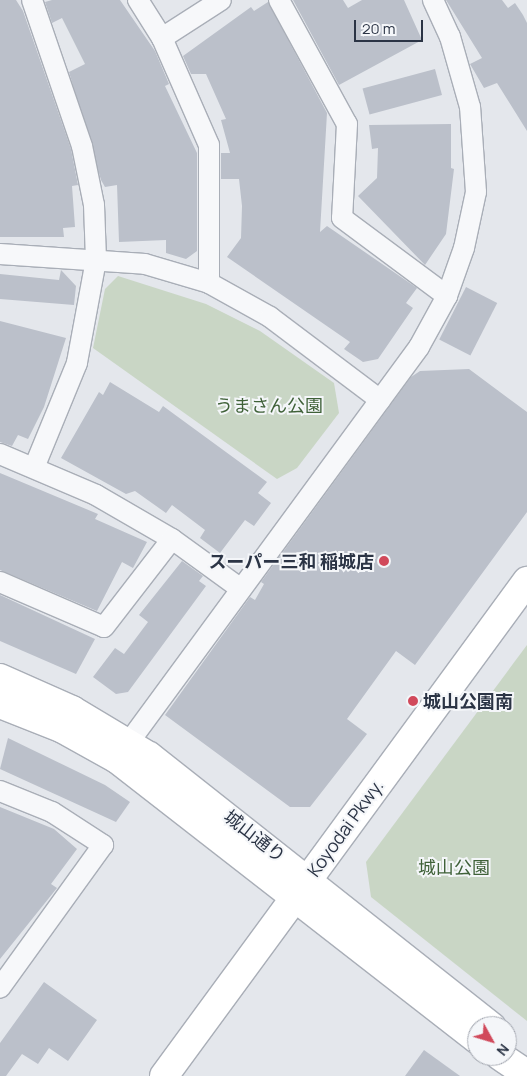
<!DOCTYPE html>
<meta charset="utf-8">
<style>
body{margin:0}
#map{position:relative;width:527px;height:1076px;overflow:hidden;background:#e4e7ec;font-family:Manrope,"Noto Sans JP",sans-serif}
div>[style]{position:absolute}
.green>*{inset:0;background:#c9d6c5}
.building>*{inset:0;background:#bbc0ca;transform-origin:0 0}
.roads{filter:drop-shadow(1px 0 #a9aeb7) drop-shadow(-1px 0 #a9aeb7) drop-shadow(0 1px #a9aeb7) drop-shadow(0 -1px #a9aeb7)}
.street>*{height:20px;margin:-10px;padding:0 10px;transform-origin:10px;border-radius:10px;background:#f7f8fa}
.secondary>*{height:28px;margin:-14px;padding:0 14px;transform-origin:14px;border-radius:14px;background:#fff}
.dots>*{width:14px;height:14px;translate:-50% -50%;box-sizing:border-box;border:2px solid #f4f6f9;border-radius:50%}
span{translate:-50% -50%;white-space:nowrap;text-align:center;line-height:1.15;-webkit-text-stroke:4px #f4f6f9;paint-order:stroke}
.park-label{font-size:18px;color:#3f6138}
.poi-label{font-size:18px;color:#2b3445;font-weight:700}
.right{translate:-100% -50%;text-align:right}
.left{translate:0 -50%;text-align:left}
.street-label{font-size:18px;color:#2b3445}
.north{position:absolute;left:467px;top:1016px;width:50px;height:50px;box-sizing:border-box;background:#f4f6f9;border:1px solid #a4a8b1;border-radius:50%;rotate:129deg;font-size:14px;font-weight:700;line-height:20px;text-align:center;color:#2b3445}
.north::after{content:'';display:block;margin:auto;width:18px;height:22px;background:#d1495b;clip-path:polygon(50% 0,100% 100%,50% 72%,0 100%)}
.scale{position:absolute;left:354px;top:20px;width:69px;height:22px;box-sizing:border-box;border:2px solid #2b3445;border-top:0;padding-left:6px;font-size:15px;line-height:18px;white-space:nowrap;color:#2b3445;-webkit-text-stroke:4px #f4f6f9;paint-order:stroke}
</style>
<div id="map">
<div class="green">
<i style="clip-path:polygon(118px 276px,206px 304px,260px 331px,334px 383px,339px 413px,297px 468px,277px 479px,93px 348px,105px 289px)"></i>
<i style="clip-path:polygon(527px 645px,527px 1021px,371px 897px,366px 862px)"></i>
</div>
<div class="building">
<i style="clip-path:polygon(0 0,16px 0,23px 11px,71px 149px,78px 185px,72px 186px,75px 227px,63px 228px,64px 237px,0 237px)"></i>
<i style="clip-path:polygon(52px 0,120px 0,155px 51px,169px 84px,165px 86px,197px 153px,197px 251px,186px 259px,166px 253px,166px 240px,119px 242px,117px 185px,105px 187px,101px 180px,69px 72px,85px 64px,62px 18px,52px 23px,45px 2px)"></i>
<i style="clip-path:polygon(293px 0,343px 0,348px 8px,362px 0,404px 0,422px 40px,339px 85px)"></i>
<i style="clip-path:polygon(446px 0,502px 0,508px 8px,515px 3px,523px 15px,527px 23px,527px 131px,497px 83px,484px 88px,470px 64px,482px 58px)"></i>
<i style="clip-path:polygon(268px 2px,327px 113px,320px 232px,327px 226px,417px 288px,406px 303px,413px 308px,378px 359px,363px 362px,344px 349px,350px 342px,227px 257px,241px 238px,242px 206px,239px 179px,221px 179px,221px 153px,230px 153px,221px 120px,226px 119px,206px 74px,191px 74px,183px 56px,251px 7px,254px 11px)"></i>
<i style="left:435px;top:69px;width:27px;height:75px;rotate:75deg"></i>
<i style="clip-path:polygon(451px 124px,451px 168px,454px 169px,446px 234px,425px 265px,358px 196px,377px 178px,378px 148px,372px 149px,369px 125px)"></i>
<i style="clip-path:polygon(61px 270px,76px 286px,74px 305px,0 299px,0 274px,59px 280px)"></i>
<i style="left:466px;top:287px;width:35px;height:59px;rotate:27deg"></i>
<i style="clip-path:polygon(0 321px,66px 338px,44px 407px,28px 439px,18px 435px,12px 446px,0 442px)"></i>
<i style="clip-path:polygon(469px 369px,527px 412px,527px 512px,415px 665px,396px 651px,347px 719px,367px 734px,310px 807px,290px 807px,165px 715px,250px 597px,255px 600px,264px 584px,261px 582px,411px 377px,420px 371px)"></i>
<i style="clip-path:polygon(110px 382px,159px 412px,163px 406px,267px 482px,258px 493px,271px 503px,254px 526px,245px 520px,220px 553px,200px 538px,205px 530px,172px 505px,166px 513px,135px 491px,126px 494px,61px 458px,99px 392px,103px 395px)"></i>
<i style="clip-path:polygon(0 473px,98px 514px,95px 519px,147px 542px,133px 568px,122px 562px,97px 611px,0 570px)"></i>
<i style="clip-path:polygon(182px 561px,203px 576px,199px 581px,206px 586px,128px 692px,116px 694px,93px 677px,115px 648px,124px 654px,148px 622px,139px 615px)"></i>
<i style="clip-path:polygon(0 595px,95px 639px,76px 674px,0 641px)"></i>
<i style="clip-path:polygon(8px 738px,105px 785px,130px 802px,116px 822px,0 769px)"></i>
<i style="clip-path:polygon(0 807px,54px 829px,77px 849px,51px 884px,57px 888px,0 959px)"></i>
<i style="clip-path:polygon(44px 982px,97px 1020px,68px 1061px,49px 1048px,38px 1064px,22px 1054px,6px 1076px,0 1076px,0 1043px)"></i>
<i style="clip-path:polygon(424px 1050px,460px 1076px,405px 1076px)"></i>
</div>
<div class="roads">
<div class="street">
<i style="left:32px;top:0;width:154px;rotate:71.1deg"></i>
<i style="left:82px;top:146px;width:60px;rotate:78.5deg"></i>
<i style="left:94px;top:205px;width:55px;rotate:87.9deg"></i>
<i style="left:96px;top:260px;width:105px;rotate:100.5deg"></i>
<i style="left:77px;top:363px;width:113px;rotate:112.3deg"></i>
<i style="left:138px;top:0;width:45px;rotate:57.7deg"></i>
<i style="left:162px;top:38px;width:117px;rotate:66.3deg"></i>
<i style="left:209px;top:145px;width:138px;rotate:90deg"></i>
<i style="left:279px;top:0;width:141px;rotate:61.3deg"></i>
<i style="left:347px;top:124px;width:94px;rotate:93deg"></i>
<i style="left:342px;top:218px;width:131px;rotate:36.6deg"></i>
<i style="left:162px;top:38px;width:70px;rotate:-32.8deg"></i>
<i style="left:0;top:254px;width:145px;rotate:3.9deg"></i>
<i style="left:145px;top:264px;width:67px;rotate:16.5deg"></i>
<i style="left:209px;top:283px;width:70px;rotate:29.1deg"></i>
<i style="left:270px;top:317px;width:138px;rotate:37deg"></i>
<i style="left:0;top:454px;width:104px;rotate:23.1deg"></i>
<i style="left:96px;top:495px;width:88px;rotate:30.1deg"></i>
<i style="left:172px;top:539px;width:85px;rotate:35.9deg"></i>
<i style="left:0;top:582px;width:113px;rotate:23.4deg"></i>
<i style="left:104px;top:627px;width:111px;rotate:-52.3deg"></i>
<i style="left:121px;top:753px;width:504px;rotate:-53.72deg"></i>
<i style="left:419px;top:347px;width:58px;rotate:-61.2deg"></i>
<i style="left:447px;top:296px;width:51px;rotate:-70.5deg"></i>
<i style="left:464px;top:248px;width:57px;rotate:-77.9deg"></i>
<i style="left:476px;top:192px;width:85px;rotate:-94deg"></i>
<i style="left:470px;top:107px;width:73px;rotate:-105.9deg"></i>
<i style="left:450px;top:37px;width:41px;rotate:-114.7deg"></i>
<i style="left:0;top:791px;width:56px;rotate:22deg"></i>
<i style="left:52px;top:812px;width:61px;rotate:32.9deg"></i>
<i style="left:103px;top:845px;width:176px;rotate:125.8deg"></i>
</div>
<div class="secondary">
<i style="left:0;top:678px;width:79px;rotate:24deg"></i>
<i style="left:72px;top:710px;width:90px;rotate:30.9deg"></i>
<i style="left:149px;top:756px;width:436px;rotate:38.3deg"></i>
<i style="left:0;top:704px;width:68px;rotate:21.6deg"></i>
<i style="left:63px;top:729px;width:62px;rotate:29.1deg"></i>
<i style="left:117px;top:759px;width:456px;rotate:37.9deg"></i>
<i style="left:500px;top:1056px;width:32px;rotate:34deg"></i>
<i style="left:164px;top:1076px;width:614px;rotate:-53.75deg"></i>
</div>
</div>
<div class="dots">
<i style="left:384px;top:561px;background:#d1495b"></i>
<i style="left:413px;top:701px;background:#d1495b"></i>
</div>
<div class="park-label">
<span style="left:269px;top:405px">うまさん公園</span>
<span style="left:454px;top:867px">城山公園</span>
</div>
<div class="poi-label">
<span class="right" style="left:374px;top:561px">スーパー三和 稲城店</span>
<span class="left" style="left:423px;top:701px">城山公園南</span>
</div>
<div class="street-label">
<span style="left:345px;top:828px;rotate:-54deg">Koyodai Pkwy.</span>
<span style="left:255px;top:836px;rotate:38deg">城山通り</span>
</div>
<div class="north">N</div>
<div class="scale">20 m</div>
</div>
